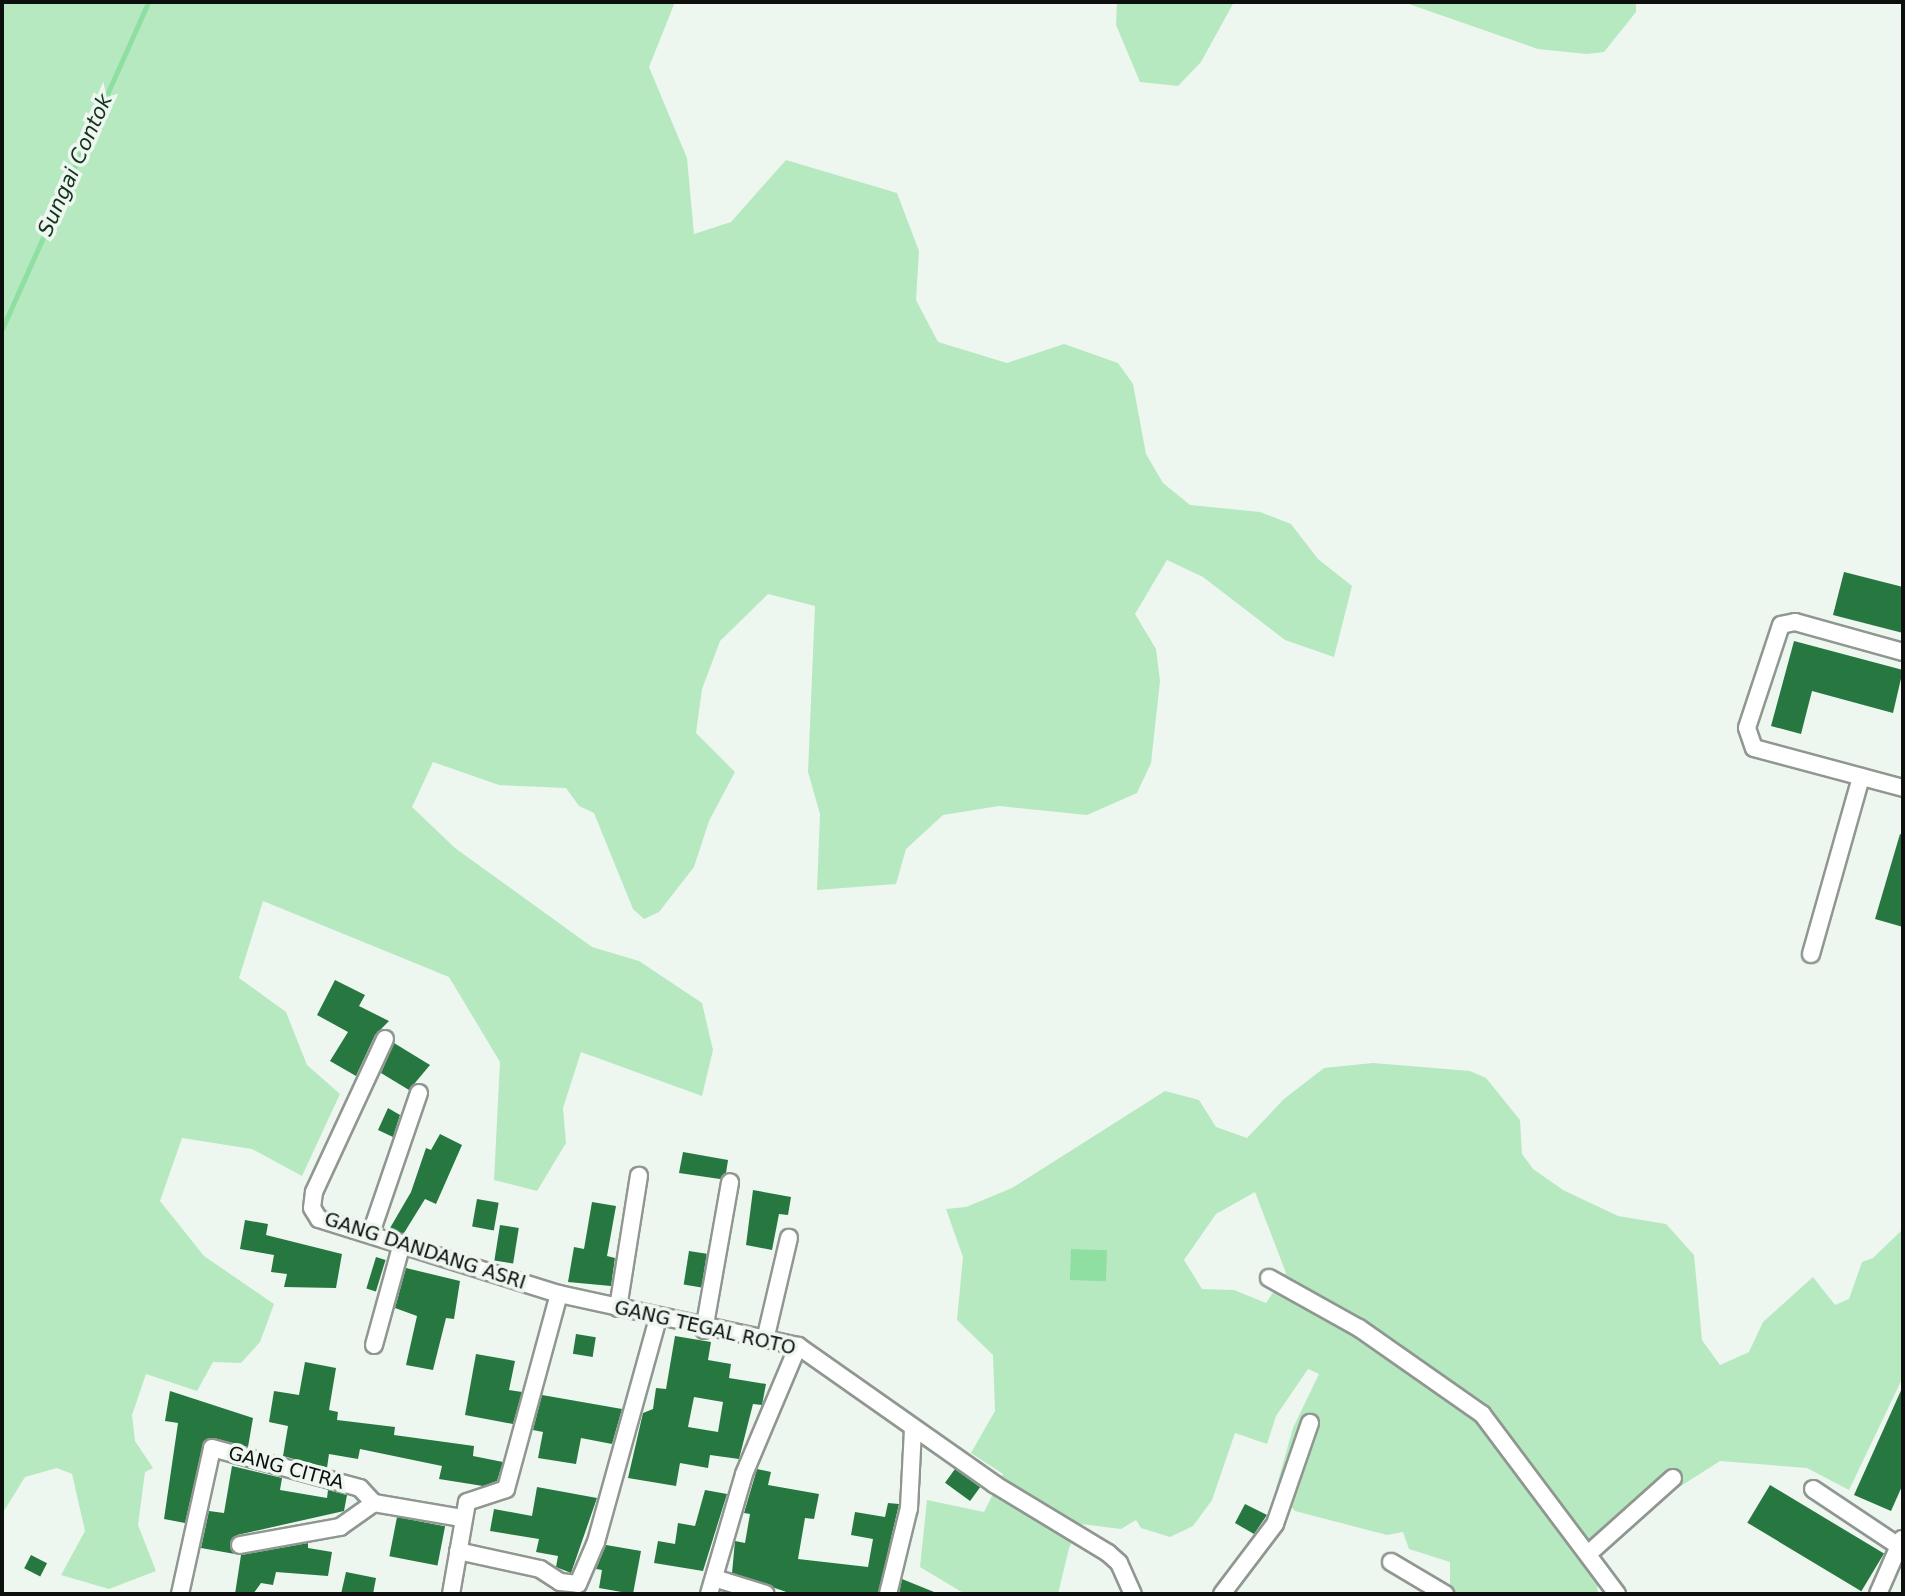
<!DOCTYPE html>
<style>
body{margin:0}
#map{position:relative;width:1905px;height:1596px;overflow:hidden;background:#eef6f0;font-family:"DejaVu Sans",sans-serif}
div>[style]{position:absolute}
.green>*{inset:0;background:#b6e9c0}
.water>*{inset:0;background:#90dfa2;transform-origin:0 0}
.stream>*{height:5px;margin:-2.5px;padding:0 2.5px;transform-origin:2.5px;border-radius:2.5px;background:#90dfa2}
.building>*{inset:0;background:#277741;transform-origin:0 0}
.roads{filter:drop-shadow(2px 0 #909791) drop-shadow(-2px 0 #909791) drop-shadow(0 2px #909791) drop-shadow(0 -2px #909791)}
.street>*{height:16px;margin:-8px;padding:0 8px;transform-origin:8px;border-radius:8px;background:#fff}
span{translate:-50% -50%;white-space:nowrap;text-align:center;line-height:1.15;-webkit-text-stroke:7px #eef6f0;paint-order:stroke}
.street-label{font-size:19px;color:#0c0f0d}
.water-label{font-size:21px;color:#13341c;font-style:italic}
.frame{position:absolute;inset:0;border:4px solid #0c0f0d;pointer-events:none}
</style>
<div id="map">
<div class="green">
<i style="clip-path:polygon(2px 2px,675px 2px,649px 67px,687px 158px,694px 234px,731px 222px,786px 160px,897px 193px,919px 251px,916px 300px,938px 342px,1007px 363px,1064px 344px,1118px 363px,1133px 384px,1146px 454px,1163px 483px,1190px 505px,1260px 512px,1291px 524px,1318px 559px,1352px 586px,1334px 657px,1285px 640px,1203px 577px,1167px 560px,1135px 614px,1156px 649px,1160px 681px,1151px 763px,1137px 793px,1087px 815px,999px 806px,943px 815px,906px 849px,896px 884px,817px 890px,820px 814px,808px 772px,815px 606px,768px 594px,720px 641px,702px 689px,696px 733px,735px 772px,709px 821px,694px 867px,659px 912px,644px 919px,633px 909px,594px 813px,579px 806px,566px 788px,499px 785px,433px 762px,412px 807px,455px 848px,592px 947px,639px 961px,702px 1003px,713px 1050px,702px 1096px,581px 1052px,563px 1108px,566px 1143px,537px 1191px,494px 1180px,500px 1062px,449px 977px,263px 901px,239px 978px,286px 1012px,307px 1065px,340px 1094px,302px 1176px,252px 1149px,182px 1138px,160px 1201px,204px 1256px,274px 1304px,260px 1342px,241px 1363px,213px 1362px,197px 1391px,146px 1374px,132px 1415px,135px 1441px,153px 1468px,145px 1472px,138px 1525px,156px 1571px,109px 1589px,61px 1575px,85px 1531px,72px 1474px,57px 1468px,25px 1477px,2px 1514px)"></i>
<i style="clip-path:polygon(1117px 2px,1234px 2px,1201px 62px,1178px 86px,1140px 82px,1116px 25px)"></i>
<i style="clip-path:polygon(1403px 2px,1636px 2px,1636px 12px,1604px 52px,1587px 54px,1538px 49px)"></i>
<i style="clip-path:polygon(evenodd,1373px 1063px,1470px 1071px,1486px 1078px,1520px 1120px,1522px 1154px,1533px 1169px,1563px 1190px,1618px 1216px,1666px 1224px,1694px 1255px,1702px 1340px,1720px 1365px,1749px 1352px,1763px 1322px,1813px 1277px,1835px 1305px,1849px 1299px,1862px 1262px,1873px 1258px,1903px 1229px,1903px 1377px,1849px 1490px,1807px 1468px,1720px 1461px,1609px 1532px,1595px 1561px,1598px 1594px,1450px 1594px,1450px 1562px,1409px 1549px,1403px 1532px,1387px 1535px,1295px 1511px,1276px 1488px,1293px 1428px,1319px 1374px,1308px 1369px,1276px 1416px,1267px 1444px,1235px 1433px,1212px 1500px,1193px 1526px,1170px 1537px,1141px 1528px,1136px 1520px,1121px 1529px,1081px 1524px,1069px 1548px,1058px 1594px,965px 1594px,920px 1567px,927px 1500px,984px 1512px,1003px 1474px,971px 1453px,995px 1411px,993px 1355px,957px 1320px,963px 1257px,946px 1209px,966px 1207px,1012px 1188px,1165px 1091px,1199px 1100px,1216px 1127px,1247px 1138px,1284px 1099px,1324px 1068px,1373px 1063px,1255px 1192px,1286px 1273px,1266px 1303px,1234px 1290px,1202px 1289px,1184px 1260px,1216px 1214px,1255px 1192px)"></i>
</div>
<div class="water">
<i style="left:1071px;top:1249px;width:36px;height:31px;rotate:2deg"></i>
</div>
<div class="stream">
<i style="left:2px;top:329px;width:358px;rotate:-65.9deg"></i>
</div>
<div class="building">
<i style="clip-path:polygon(1844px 572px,1903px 587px,1903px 633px,1833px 615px)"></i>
<i style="clip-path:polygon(1794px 641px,1903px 670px,1893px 713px,1812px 691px,1801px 734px,1771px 726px)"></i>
<i style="clip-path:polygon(1900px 834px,1903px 835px,1903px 927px,1875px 919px)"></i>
<i style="clip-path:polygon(335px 980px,365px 995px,359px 1006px,389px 1021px,375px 1035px,356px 1076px,330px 1061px,348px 1032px,317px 1015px)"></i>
<i style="clip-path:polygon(394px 1043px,430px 1065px,409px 1090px,381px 1073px)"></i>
<i style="clip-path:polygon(388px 1108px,400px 1115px,393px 1137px,378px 1130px)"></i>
<i style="clip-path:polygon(440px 1134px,462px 1145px,436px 1204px,425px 1199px,404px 1233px,398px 1233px,390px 1228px,411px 1192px,426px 1148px,431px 1150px)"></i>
<i style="clip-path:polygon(683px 1152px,728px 1160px,726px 1173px,720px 1179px,679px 1173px)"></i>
<i style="clip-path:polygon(753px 1190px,791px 1197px,788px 1215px,779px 1214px,772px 1250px,746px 1245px)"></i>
<i style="left:477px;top:1199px;width:22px;height:28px;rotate:10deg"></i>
<i style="clip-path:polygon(592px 1202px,616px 1206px,607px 1256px,615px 1258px,611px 1286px,568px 1282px,574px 1247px,584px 1249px)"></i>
<i style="clip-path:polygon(245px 1220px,268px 1224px,266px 1235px,342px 1254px,336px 1288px,284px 1287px,287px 1274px,271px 1272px,274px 1255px,240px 1249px)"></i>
<i style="left:500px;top:1225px;width:19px;height:36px;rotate:9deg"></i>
<i style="left:689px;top:1251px;width:18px;height:34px;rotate:9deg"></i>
<i style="left:376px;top:1257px;width:10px;height:33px;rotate:17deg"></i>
<i style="clip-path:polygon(406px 1268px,460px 1281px,454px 1319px,446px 1318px,433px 1370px,406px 1365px,417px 1316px,395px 1308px)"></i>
<i style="left:576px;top:1334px;width:20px;height:20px;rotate:9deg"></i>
<i style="clip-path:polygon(evenodd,675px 1336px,711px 1342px,708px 1360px,731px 1364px,729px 1378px,766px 1384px,762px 1405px,753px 1404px,739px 1459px,710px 1455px,708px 1468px,680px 1463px,676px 1486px,628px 1478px,643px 1413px,653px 1409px,656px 1388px,666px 1389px,675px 1336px,694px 1397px,723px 1402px,718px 1432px,688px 1427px,694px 1397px)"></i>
<i style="clip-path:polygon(476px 1354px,515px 1361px,509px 1390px,522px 1392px,513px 1424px,465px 1415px)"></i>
<i style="clip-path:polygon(305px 1362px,336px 1368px,329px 1410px,338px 1412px,337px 1420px,395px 1427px,394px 1435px,474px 1446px,473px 1456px,503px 1462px,497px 1481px,483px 1486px,439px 1479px,442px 1466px,360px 1449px,358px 1459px,329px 1454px,327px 1468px,283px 1456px,288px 1426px,269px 1422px,274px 1391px,299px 1395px)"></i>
<i style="clip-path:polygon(1903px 1386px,1903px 1484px,1891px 1511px,1854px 1495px)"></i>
<i style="clip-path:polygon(170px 1391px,253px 1418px,248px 1447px,214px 1438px,204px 1441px,185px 1523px,164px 1519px,178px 1423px,165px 1421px)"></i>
<i style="clip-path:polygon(542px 1395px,622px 1409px,612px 1444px,581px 1438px,576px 1464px,538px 1458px,543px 1432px,533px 1430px)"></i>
<i style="clip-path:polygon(232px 1466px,282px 1478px,280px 1490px,327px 1498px,328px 1490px,347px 1495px,344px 1511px,237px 1535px,230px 1542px,235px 1554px,201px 1548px,209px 1511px,224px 1513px)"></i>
<i style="clip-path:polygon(757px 1469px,771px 1472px,768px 1485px,819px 1494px,814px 1519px,805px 1518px,798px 1559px,868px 1567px,873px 1539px,851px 1535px,855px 1512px,885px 1517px,888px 1503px,899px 1504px,878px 1594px,792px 1594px,732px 1573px,735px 1541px,745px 1543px,750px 1514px,744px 1513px)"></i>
<i style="left:955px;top:1469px;width:31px;height:17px;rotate:36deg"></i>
<i style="left:1770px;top:1485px;width:133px;height:44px;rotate:31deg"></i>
<i style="clip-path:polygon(537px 1487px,597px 1498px,571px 1573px,556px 1567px,558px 1556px,536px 1552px,539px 1539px,490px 1531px,494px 1509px,532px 1516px)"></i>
<i style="clip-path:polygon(705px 1490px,727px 1494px,703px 1571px,654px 1563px,658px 1541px,675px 1544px,678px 1523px,695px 1526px)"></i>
<i style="clip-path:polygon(1245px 1504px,1267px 1515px,1254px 1534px,1235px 1523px)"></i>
<i style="left:397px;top:1517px;width:49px;height:40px;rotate:11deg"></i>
<i style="clip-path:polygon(308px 1543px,308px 1548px,332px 1552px,328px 1576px,276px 1572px,273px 1585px,261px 1583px,253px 1594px,235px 1594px,241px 1555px)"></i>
<i style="clip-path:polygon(606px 1545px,641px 1551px,633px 1594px,599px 1588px,602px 1570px,596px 1569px)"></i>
<i style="left:31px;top:1555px;width:18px;height:15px;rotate:27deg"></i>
<i style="clip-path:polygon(346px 1572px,376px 1578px,373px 1594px,341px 1594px)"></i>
<i style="clip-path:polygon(902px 1579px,939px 1594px,899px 1594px)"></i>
</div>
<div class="roads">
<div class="street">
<i style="left:1903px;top:652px;width:112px;rotate:-164.5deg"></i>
<i style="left:1795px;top:622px;width:14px;rotate:168deg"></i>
<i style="left:1781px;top:625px;width:108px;rotate:108.3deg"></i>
<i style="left:1747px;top:728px;width:21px;rotate:71deg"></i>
<i style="left:1754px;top:748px;width:154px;rotate:15deg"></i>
<i style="left:1811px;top:954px;width:184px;rotate:-74.2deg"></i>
<i style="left:385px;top:1039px;width:169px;rotate:114.9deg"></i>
<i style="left:314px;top:1192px;width:16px;rotate:97deg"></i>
<i style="left:312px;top:1208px;width:13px;rotate:58deg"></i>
<i style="left:319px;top:1219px;width:251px;rotate:17.4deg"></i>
<i style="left:559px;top:1294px;width:245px;rotate:12.3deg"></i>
<i style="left:798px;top:1346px;width:240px;rotate:35.1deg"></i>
<i style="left:994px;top:1484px;width:133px;rotate:31.2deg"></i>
<i style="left:1108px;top:1553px;width:15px;rotate:42deg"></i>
<i style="left:1119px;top:1563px;width:34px;rotate:66deg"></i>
<i style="left:371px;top:1233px;width:148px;rotate:-71.1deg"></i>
<i style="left:1269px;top:1278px;width:103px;rotate:29.1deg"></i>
<i style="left:1359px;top:1328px;width:150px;rotate:35deg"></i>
<i style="left:1482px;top:1414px;width:225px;rotate:53.1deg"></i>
<i style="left:618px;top:1308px;width:134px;rotate:-81deg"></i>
<i style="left:704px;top:1330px;width:150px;rotate:-80deg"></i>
<i style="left:765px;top:1340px;width:105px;rotate:-76.8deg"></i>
<i style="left:374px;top:1345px;width:106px;rotate:-74.6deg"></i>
<i style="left:1813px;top:1489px;width:108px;rotate:33.7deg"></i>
<i style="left:240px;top:1545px;width:102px;rotate:-10.2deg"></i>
<i style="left:340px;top:1527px;width:42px;rotate:-35.2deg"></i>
<i style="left:458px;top:1551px;width:84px;rotate:12.4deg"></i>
<i style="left:540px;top:1569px;width:24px;rotate:33deg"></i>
<i style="left:560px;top:1582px;width:18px;rotate:6deg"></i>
<i style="left:578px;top:1584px;width:46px;rotate:-66.8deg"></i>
<i style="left:596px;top:1542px;width:232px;rotate:-74.5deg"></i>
<i style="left:1588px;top:1554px;width:114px;rotate:-41.8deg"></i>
<i style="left:1391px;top:1562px;width:63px;rotate:30.7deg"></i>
<i style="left:714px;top:1578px;width:54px;rotate:17.1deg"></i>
<i style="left:180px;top:1594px;width:149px;rotate:-77.6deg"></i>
<i style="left:212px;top:1448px;width:153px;rotate:15.1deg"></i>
<i style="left:360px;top:1488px;width:21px;rotate:47deg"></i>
<i style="left:374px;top:1503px;width:89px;rotate:9.7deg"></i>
<i style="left:451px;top:1594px;width:93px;rotate:-80.1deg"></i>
<i style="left:467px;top:1502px;width:41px;rotate:-18.4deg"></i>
<i style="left:506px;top:1489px;width:202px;rotate:-74.8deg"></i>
<i style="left:709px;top:1594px;width:125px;rotate:-73.7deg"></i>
<i style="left:744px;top:1474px;width:139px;rotate:-67.1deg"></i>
<i style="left:888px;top:1594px;width:89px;rotate:-76.3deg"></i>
<i style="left:909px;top:1508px;width:80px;rotate:-87.1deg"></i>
<i style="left:1222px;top:1594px;width:88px;rotate:-52.9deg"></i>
<i style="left:1275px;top:1524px;width:107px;rotate:-70.9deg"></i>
<i style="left:1878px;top:1594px;width:60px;rotate:-66.4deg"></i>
</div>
</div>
<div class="street-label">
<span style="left:425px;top:1251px;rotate:18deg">GANG DANDANG ASRI</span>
<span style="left:705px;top:1328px;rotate:13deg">GANG TEGAL ROTO</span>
<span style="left:286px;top:1468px;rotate:15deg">GANG CITRA</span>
</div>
<div class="water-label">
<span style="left:75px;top:165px;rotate:-66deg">Sungai Contok</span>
</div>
<div class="frame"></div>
</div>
